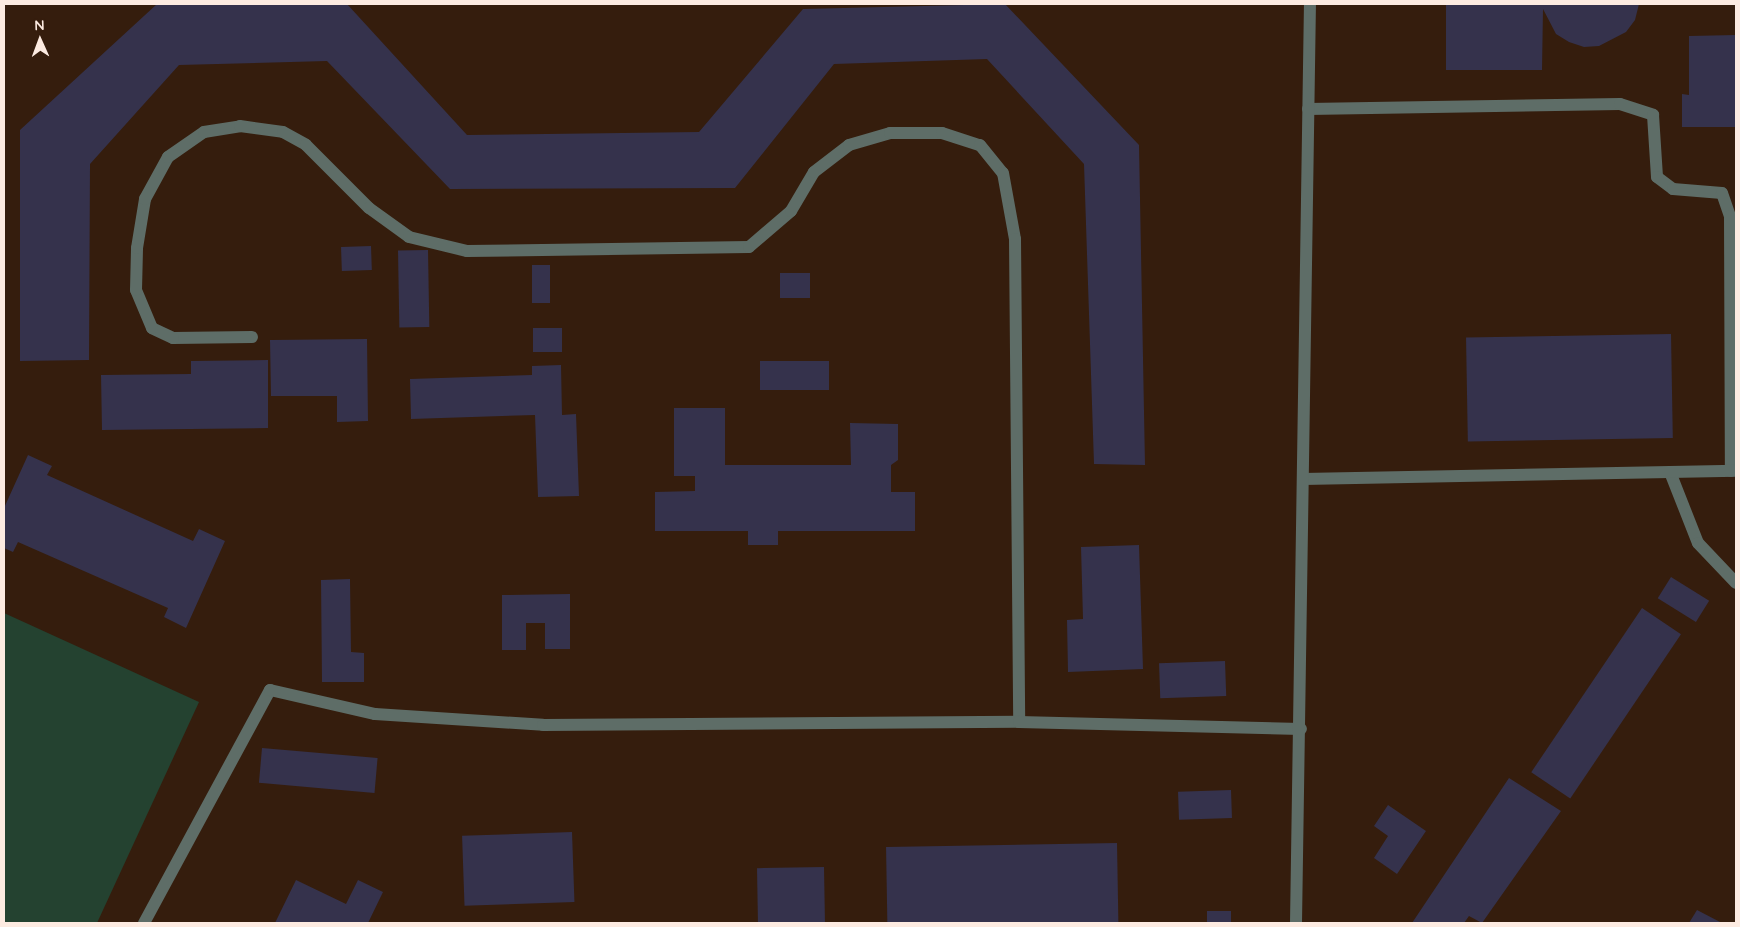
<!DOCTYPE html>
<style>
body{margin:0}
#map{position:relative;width:1740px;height:927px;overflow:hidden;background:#351d0d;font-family:Quicksand,sans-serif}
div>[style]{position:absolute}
.green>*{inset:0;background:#244230}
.building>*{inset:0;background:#35324c;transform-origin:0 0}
.service>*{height:12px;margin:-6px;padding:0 6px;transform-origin:6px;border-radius:6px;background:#5e6d67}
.minor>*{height:12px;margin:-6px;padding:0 6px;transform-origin:6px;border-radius:6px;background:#5e6d67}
span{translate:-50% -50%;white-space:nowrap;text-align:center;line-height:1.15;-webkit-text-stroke:4px #351d0d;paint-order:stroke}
.frame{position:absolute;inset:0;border:5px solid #fdebe1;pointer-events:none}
.north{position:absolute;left:15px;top:15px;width:50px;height:50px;-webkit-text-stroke:4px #351d0d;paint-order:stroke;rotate:358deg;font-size:14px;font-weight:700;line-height:20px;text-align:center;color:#fdebe1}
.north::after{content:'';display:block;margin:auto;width:18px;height:22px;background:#fdebe1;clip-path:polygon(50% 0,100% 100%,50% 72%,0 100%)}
</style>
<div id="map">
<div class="green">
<i style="clip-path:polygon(4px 613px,199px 702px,97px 923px,4px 923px)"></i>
</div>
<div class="building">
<i style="clip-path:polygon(157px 4px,347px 4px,467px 135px,699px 132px,803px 9px,1005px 4px,1139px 145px,1145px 465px,1094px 464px,1084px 164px,987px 59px,834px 64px,735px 188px,450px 189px,327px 61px,179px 65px,90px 164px,89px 360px,20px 361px,20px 130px)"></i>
<i style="clip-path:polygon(1446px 4px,1639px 4px,1635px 20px,1626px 32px,1599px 46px,1584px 47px,1569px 42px,1556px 34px,1543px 9px,1542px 70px,1446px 70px)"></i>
<i style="clip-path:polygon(1736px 35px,1736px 127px,1682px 127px,1682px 94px,1689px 95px,1689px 36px)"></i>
<i style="left:371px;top:246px;width:24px;height:30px;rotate:88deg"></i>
<i style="left:428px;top:250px;width:77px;height:30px;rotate:89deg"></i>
<i style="left:532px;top:265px;width:18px;height:38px"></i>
<i style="left:780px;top:273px;width:30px;height:25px"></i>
<i style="left:533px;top:328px;width:29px;height:24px"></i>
<i style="left:1671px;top:334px;width:104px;height:205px;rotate:89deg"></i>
<i style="clip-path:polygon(367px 339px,368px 421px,337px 422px,337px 396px,271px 396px,270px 340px)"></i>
<i style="clip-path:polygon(268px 360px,268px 428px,102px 430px,101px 375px,191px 374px,191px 361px)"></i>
<i style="left:760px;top:361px;width:69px;height:29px"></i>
<i style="clip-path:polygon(561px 365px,562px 415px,576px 414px,579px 496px,538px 497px,535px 415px,411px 419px,410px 379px,532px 375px,532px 366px)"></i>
<i style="clip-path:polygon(674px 408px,725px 408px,725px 465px,851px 465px,850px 423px,898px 424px,898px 460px,891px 465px,891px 492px,915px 492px,915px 531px,778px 531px,778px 545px,748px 545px,748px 531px,655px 531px,655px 492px,695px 491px,695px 476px,674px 476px)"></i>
<i style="clip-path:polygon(28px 455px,52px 466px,47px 475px,193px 541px,199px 529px,225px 541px,186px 628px,164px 617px,168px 608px,18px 542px,13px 552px,4px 548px,4px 508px)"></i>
<i style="clip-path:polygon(1139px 545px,1143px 669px,1068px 672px,1067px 620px,1083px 619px,1081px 547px)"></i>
<i style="left:1671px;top:577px;width:45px;height:25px;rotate:32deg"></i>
<i style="clip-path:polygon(350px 579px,351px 652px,364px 653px,364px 682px,322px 682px,321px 580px)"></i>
<i style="clip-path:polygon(570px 594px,570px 649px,545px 649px,545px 623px,526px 623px,526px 650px,502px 650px,502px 595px)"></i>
<i style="left:1642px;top:608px;width:47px;height:198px;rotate:34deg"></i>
<i style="left:1225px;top:661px;width:35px;height:66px;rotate:88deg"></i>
<i style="left:262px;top:748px;width:116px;height:35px;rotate:5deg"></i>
<i style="clip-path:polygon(1509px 778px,1561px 811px,1482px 923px,1469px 916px,1464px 923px,1412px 923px)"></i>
<i style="left:1231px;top:790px;width:28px;height:53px;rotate:88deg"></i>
<i style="clip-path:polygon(1388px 805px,1426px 831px,1397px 874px,1374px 858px,1388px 836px,1374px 826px)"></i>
<i style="left:572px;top:832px;width:70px;height:110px;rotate:88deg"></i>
<i style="left:1117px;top:843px;width:80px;height:231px;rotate:89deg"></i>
<i style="left:824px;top:867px;width:56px;height:67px;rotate:89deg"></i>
<i style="clip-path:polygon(296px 880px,346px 904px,358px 880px,383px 892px,368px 923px,275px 923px)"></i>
<i style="clip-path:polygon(1697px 910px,1722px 923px,1689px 923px)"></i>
<i style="left:1207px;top:911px;width:24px;height:12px"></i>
</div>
<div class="service">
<i style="left:1308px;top:109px;width:312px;rotate:-0.9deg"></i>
<i style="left:1620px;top:104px;width:35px;rotate:18deg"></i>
<i style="left:1653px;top:115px;width:62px;rotate:86.3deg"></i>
<i style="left:1657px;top:177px;width:20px;rotate:37deg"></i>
<i style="left:1673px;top:189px;width:49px;rotate:4.7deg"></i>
<i style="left:1722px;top:193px;width:24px;rotate:71deg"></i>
<i style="left:1730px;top:216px;width:255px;rotate:89.8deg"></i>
<i style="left:1670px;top:472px;width:76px;rotate:68.5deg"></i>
<i style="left:1698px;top:543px;width:55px;rotate:46.5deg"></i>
</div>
<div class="minor">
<i style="left:252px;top:337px;width:79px;rotate:179.3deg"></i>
<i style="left:173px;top:338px;width:23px;rotate:-155deg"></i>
<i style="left:152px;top:328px;width:41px;rotate:-112.8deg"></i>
<i style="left:136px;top:290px;width:42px;rotate:-88.6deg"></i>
<i style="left:137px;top:248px;width:50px;rotate:-80.7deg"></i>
<i style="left:145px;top:199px;width:48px;rotate:-61.3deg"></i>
<i style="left:168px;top:157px;width:44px;rotate:-34.8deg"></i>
<i style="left:204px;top:132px;width:36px;rotate:-9deg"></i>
<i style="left:240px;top:126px;width:43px;rotate:7.9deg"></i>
<i style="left:283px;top:132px;width:26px;rotate:29deg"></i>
<i style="left:306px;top:145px;width:89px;rotate:45deg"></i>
<i style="left:369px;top:208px;width:49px;rotate:35.9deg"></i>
<i style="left:409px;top:237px;width:60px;rotate:13.6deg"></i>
<i style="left:467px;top:251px;width:282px;rotate:-0.8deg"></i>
<i style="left:749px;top:247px;width:55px;rotate:-40.6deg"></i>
<i style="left:791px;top:211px;width:45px;rotate:-59.5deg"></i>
<i style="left:814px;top:172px;width:44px;rotate:-37.6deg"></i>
<i style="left:849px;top:145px;width:43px;rotate:-16.3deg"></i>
<i style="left:890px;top:133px;width:52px"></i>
<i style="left:942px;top:133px;width:40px;rotate:18deg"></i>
<i style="left:980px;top:145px;width:36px;rotate:51deg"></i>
<i style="left:1003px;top:173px;width:67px;rotate:79.7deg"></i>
<i style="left:1015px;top:239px;width:483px;rotate:89.5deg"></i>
<i style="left:1303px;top:479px;width:433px;rotate:-1.1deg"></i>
<i style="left:144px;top:923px;width:265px;rotate:-61.6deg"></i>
<i style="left:270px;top:690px;width:108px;rotate:12.9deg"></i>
<i style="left:375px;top:714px;width:168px;rotate:3.7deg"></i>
<i style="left:543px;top:725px;width:476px;rotate:-0.4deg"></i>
<i style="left:1019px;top:722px;width:282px;rotate:1.4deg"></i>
<i style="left:1296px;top:923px;width:919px;rotate:-89.13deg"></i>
</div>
<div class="frame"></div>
<div class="north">N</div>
</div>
